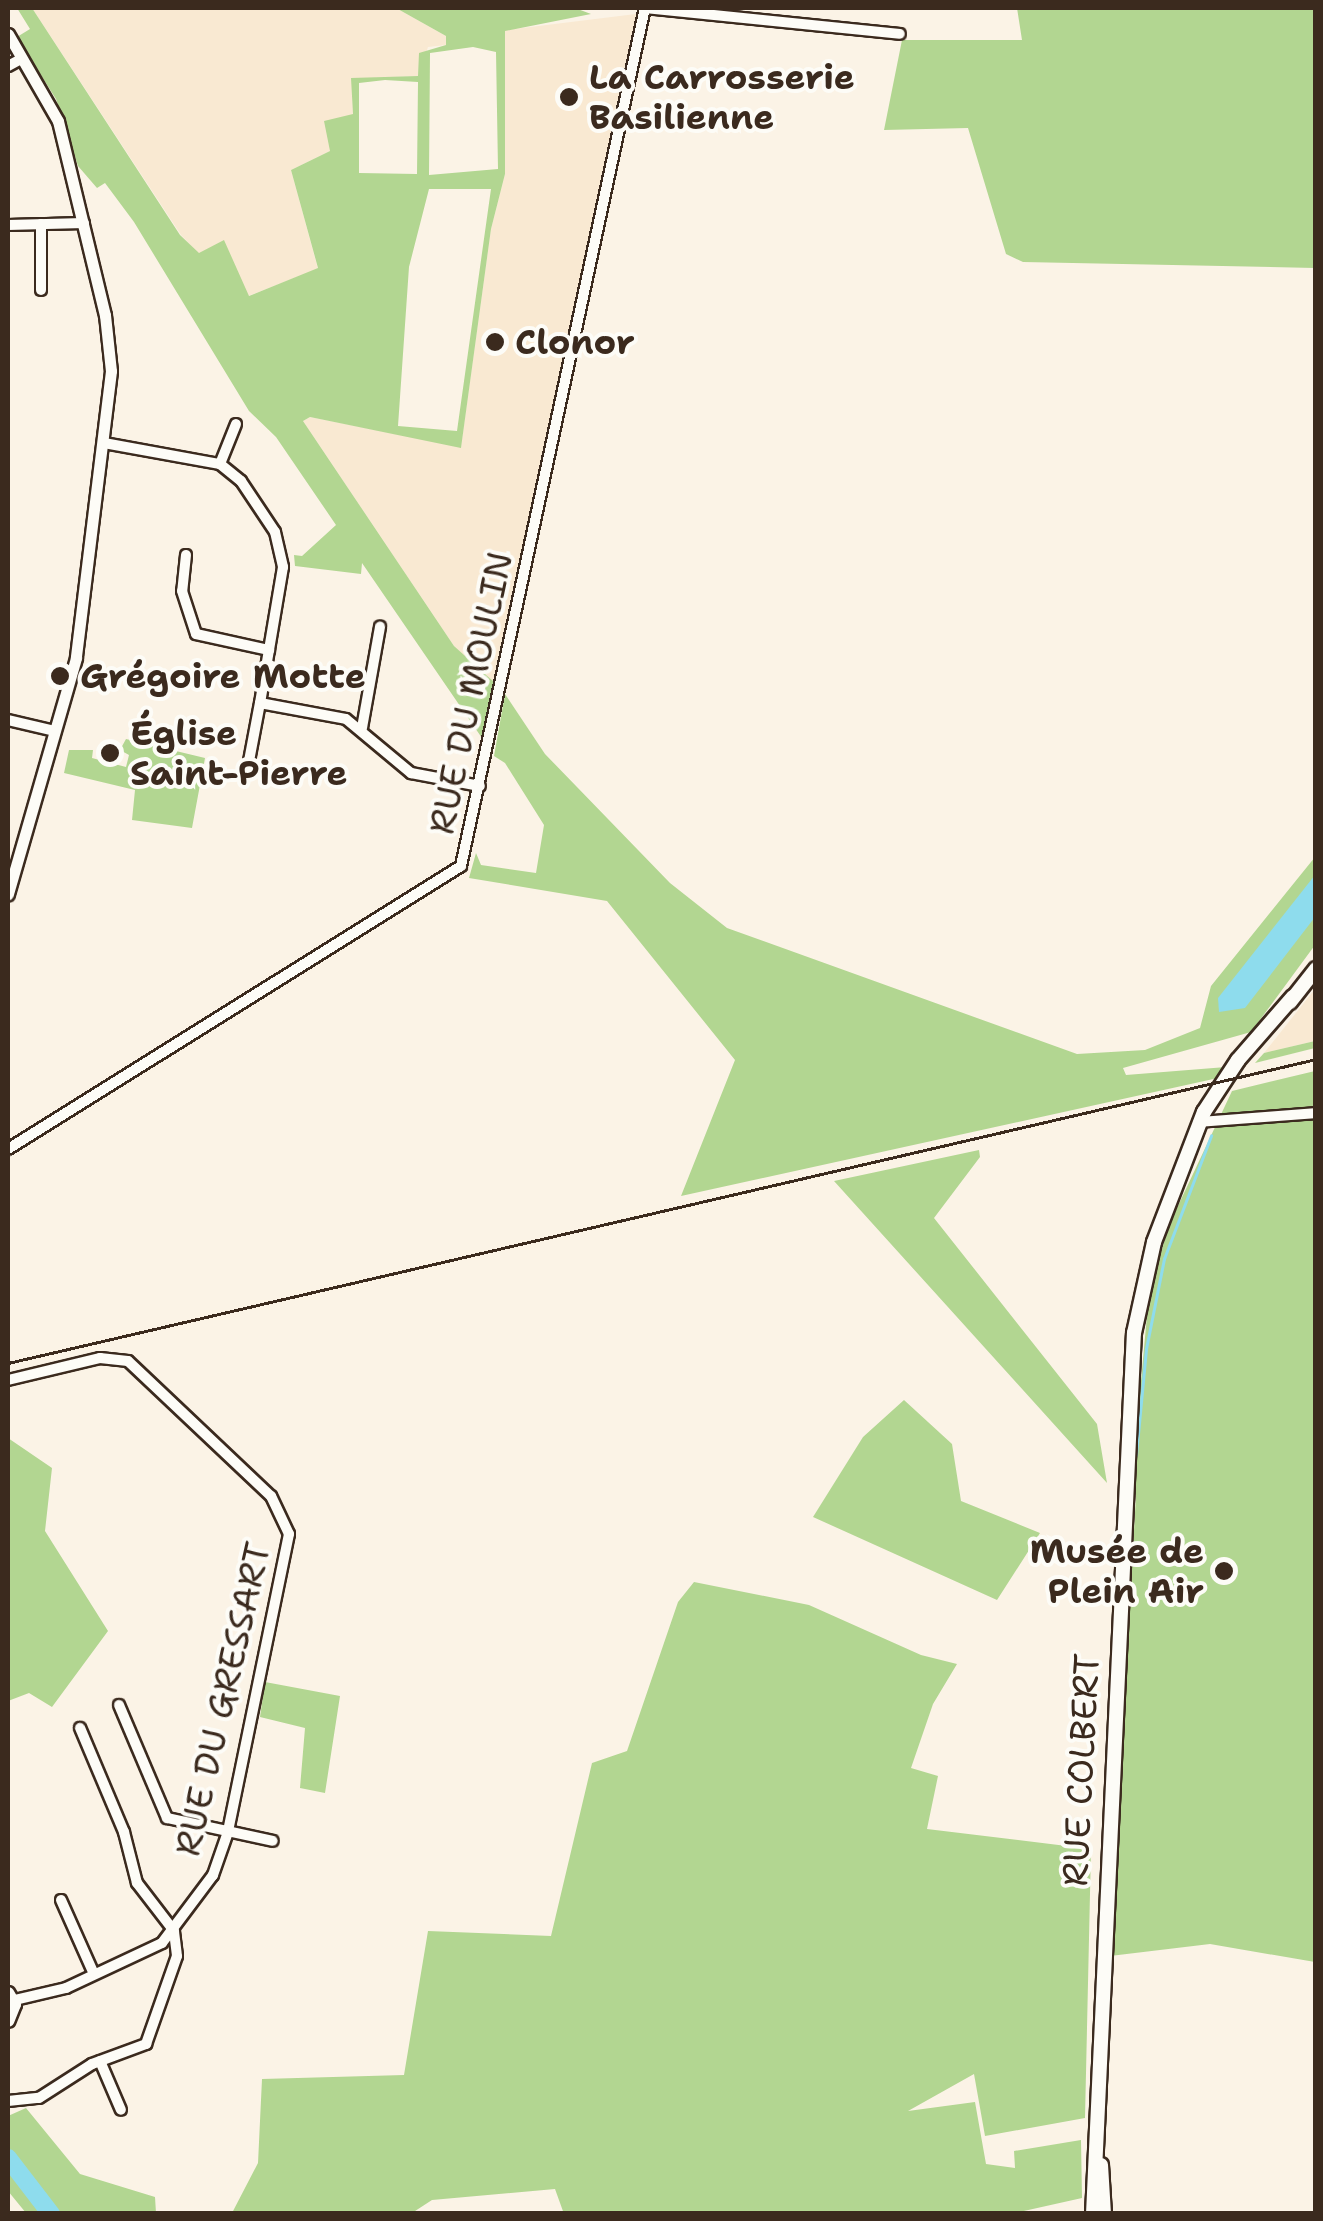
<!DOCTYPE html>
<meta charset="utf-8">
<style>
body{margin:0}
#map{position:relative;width:1323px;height:2221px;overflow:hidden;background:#fbf3e6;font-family:"Shantell Sans",sans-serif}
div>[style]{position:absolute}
.built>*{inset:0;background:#f9e9d2}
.green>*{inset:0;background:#b2d691}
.water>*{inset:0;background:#8edced}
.stream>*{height:2.5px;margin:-1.25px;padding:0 1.25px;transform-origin:1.25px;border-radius:1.25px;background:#8edced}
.river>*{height:18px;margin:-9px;padding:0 9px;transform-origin:9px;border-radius:9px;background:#8edced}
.roads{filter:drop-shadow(2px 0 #3b2a1e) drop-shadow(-2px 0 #3b2a1e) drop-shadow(0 2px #3b2a1e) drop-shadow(0 -2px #3b2a1e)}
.minor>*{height:10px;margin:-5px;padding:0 5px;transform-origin:5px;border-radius:5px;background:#fdfcf7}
.tertiary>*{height:11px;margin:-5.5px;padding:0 5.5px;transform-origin:5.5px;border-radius:5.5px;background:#fdfcf7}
.secondary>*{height:14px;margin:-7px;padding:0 7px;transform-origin:7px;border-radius:7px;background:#fdfcf7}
.rail>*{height:2.5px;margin:-1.25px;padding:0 1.25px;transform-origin:1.25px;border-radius:1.25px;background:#3b2a1e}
.dots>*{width:28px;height:28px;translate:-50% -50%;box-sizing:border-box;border:5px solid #fdfcf7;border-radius:50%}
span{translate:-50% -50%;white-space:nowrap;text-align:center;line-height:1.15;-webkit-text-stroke:8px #fdfcf7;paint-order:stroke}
.poi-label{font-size:35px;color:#3b2a1e;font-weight:700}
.left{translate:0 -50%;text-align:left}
.right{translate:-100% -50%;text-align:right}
.street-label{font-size:35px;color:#3b2a1e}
.frame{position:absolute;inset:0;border:10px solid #3b2a1e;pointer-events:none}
</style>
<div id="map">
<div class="built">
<i style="clip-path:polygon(32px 8px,396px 8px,446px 36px,446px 45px,428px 47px,418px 76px,352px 79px,353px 115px,330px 151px,291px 170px,318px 269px,248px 296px,224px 241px,199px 254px,181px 235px)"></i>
<i style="clip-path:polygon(652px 12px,542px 511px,505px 694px,454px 646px,303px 421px,310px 417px,461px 447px,491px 229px,505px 174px,505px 30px)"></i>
<i style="clip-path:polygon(1315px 989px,1315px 1041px,1264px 1053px)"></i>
</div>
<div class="green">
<i style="clip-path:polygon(evenodd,17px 8px,32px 8px,180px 235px,199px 253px,224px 240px,249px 296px,318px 268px,291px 170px,330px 151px,324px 121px,353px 114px,351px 78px,418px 76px,419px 53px,446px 45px,446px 36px,396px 8px,575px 8px,591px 14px,505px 31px,505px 174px,491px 229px,461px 448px,310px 417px,303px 421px,454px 646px,494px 682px,484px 741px,362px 563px,361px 574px,295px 566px,294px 555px,302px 556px,336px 525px,276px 437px,249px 411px,134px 222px,105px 183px,97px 188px,78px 166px,56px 99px,17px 37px,30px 29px,17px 8px,473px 47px,496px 52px,498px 169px,429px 175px,430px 53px,473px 47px,17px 8px,385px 80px,418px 82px,417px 174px,359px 173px,359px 83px,385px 80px,17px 8px,429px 189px,491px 189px,457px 431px,398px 426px,409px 267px,429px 189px)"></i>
<i style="clip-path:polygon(1017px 8px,1315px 8px,1315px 268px,1023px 262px,1006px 254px,968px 128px,884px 130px,902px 40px,1022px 40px)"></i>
<i style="clip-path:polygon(505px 694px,545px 754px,670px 883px,727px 928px,1077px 1054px,1145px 1050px,1200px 1028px,1211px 986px,1315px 857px,1315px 945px,1251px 1032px,1123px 1068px,1126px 1075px,1226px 1067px,1218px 1078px,681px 1196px,735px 1060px,607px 901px,469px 878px,476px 853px,481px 865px,536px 873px,544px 825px,505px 763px,494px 756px)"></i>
<i style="clip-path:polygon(126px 739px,205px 758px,192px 828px,132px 820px,135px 790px,64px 773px,69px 750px,93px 750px,92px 758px,126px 767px,129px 755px,120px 750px)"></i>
<i style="clip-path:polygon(1315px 1041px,1315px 1048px,1255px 1063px,1264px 1053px)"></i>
<i style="clip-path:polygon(1315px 1071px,1315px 1962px,1210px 1944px,1110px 1956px,1136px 1495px,1131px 1489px,1149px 1294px,1169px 1225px,1232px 1091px)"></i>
<i style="clip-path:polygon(979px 1150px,980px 1157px,934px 1218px,1097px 1424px,1107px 1483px,834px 1181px)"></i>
<i style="clip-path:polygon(904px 1400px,952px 1444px,961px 1501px,1040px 1533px,997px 1600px,813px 1517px,863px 1437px)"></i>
<i style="clip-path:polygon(8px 1438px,52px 1468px,45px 1531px,108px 1631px,52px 1707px,29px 1693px,8px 1701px)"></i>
<i style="clip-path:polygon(694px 1582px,809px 1605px,921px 1655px,957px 1664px,933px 1704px,911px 1768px,938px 1776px,927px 1829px,1091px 1849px,1085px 2118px,985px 2136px,974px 2074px,908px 2111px,975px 2102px,986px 2164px,1015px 2168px,1014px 2151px,1081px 2140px,1082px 2198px,1010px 2214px,564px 2214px,555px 2189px,432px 2200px,412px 2213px,232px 2213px,258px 2163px,262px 2079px,404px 2075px,428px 1931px,551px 1936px,592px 1763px,627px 1751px,678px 1602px)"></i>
<i style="clip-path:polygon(265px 1682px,340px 1696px,325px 1793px,300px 1788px,305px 1728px,260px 1717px)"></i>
<i style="clip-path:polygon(26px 2108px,80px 2174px,155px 2197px,156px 2213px,26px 2213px,8px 2191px,8px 2116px)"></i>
</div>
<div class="water">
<i style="clip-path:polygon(1315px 875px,1315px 917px,1245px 1008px,1219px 1012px,1218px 998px)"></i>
</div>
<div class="stream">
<i style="left:1136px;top:1455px;width:106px;rotate:-84.6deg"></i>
<i style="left:1146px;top:1349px;width:92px;rotate:-78.7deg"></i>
<i style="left:1164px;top:1259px;width:132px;rotate:-69.1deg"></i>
</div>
<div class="river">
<i style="left:8px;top:2158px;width:71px;rotate:52.5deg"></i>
</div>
<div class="roads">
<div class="minor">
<i style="left:8px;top:66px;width:15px;rotate:-28deg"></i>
<i style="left:41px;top:224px;width:66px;rotate:90deg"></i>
<i style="left:8px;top:225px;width:76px;rotate:-1.5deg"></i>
<i style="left:104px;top:443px;width:118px;rotate:10.3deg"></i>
<i style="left:220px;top:464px;width:27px;rotate:39deg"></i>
<i style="left:241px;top:481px;width:61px;rotate:56.3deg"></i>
<i style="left:275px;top:532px;width:36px;rotate:77deg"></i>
<i style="left:283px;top:567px;width:138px;rotate:99.6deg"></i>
<i style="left:260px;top:703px;width:87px;rotate:10.5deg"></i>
<i style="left:346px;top:719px;width:85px;rotate:39.7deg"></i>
<i style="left:411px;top:773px;width:70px;rotate:10.7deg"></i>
<i style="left:220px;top:464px;width:43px;rotate:-68.2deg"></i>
<i style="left:186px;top:555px;width:36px;rotate:96deg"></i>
<i style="left:182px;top:591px;width:45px;rotate:72deg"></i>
<i style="left:196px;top:634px;width:75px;rotate:12.4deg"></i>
<i style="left:8px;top:720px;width:48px;rotate:13.2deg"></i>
<i style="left:362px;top:728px;width:103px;rotate:-79.9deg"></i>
<i style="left:249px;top:761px;width:59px;rotate:-79.3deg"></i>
<i style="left:1199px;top:1122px;width:117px;rotate:-4.4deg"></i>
<i style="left:8px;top:1149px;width:534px;rotate:-31.99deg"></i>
<i style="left:461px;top:866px;width:878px;rotate:-77.9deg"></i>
<i style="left:645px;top:8px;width:256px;rotate:5.8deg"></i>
<i style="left:8px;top:1380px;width:95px;rotate:-13.4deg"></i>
<i style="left:100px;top:1358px;width:28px;rotate:6deg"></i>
<i style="left:128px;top:1361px;width:197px;rotate:43.4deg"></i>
<i style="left:271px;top:1496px;width:42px;rotate:64.7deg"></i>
<i style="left:289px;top:1534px;width:304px;rotate:101.6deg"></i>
<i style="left:228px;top:1832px;width:46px;rotate:109.2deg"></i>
<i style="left:213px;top:1875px;width:85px;rotate:126.9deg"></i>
<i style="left:162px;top:1943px;width:106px;rotate:154.9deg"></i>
<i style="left:66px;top:1988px;width:52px;rotate:166.8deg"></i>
<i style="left:119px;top:1705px;width:123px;rotate:67deg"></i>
<i style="left:167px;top:1818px;width:108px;rotate:12.2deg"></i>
<i style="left:61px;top:1900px;width:81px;rotate:66deg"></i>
<i style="left:100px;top:2061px;width:53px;rotate:66.8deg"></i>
<i style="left:8px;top:2101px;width:31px;rotate:-6deg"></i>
<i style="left:39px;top:2098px;width:63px;rotate:-32.7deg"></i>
<i style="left:92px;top:2064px;width:58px;rotate:-20.3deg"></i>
<i style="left:146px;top:2044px;width:93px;rotate:-70.6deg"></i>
<i style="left:177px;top:1956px;width:25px;rotate:-97deg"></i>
<i style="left:174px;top:1931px;width:61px;rotate:-127.6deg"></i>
<i style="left:137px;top:1883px;width:53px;rotate:-104.3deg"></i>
<i style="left:124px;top:1832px;width:113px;rotate:-112.9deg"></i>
</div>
<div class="tertiary">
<i style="left:8px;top:34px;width:100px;rotate:60.1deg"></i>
<i style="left:58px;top:121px;width:200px;rotate:76.4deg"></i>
<i style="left:105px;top:315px;width:56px;rotate:83.9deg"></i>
<i style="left:111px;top:371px;width:289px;rotate:97deg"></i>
<i style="left:76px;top:658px;width:246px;rotate:106.1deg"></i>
<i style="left:8px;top:1992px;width:14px;rotate:60deg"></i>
<i style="left:15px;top:2004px;width:18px;rotate:112deg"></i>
</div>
<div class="secondary">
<i style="left:1290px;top:1002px;width:42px;rotate:-51.8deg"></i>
<i style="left:1101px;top:2165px;width:49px;rotate:86.5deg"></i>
<i style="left:1093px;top:2214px;width:882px;rotate:-87.34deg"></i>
<i style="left:1134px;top:1333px;width:93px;rotate:-77.6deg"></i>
<i style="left:1154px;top:1242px;width:139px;rotate:-69deg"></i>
<i style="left:1204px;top:1112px;width:62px;rotate:-56.8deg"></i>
<i style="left:1238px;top:1060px;width:84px;rotate:-48.9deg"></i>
</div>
</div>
<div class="rail">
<i style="left:8px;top:1363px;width:1343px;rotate:-13.08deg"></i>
</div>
<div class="dots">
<i style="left:569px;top:97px;background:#3b2a1e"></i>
<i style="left:495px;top:342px;background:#3b2a1e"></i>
<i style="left:60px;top:676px;background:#3b2a1e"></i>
<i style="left:110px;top:753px;background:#3b2a1e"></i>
<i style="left:1224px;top:1571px;background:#3b2a1e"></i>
</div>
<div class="poi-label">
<span class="left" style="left:589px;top:97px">La Carrosserie<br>Basilienne</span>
<span class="left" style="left:515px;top:342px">Clonor</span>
<span class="left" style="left:80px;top:676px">Grégoire Motte</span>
<span class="left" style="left:130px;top:753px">Église<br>Saint-Pierre</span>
<span class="right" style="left:1204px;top:1571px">Musée de<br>Plein Air</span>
</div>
<div class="street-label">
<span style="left:471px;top:693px;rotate:-78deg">RUE DU MOULIN</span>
<span style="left:223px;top:1699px;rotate:-77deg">RUE DU GRESSART</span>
<span style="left:1081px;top:1770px;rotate:-87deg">RUE COLBERT</span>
</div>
<div class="frame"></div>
</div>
